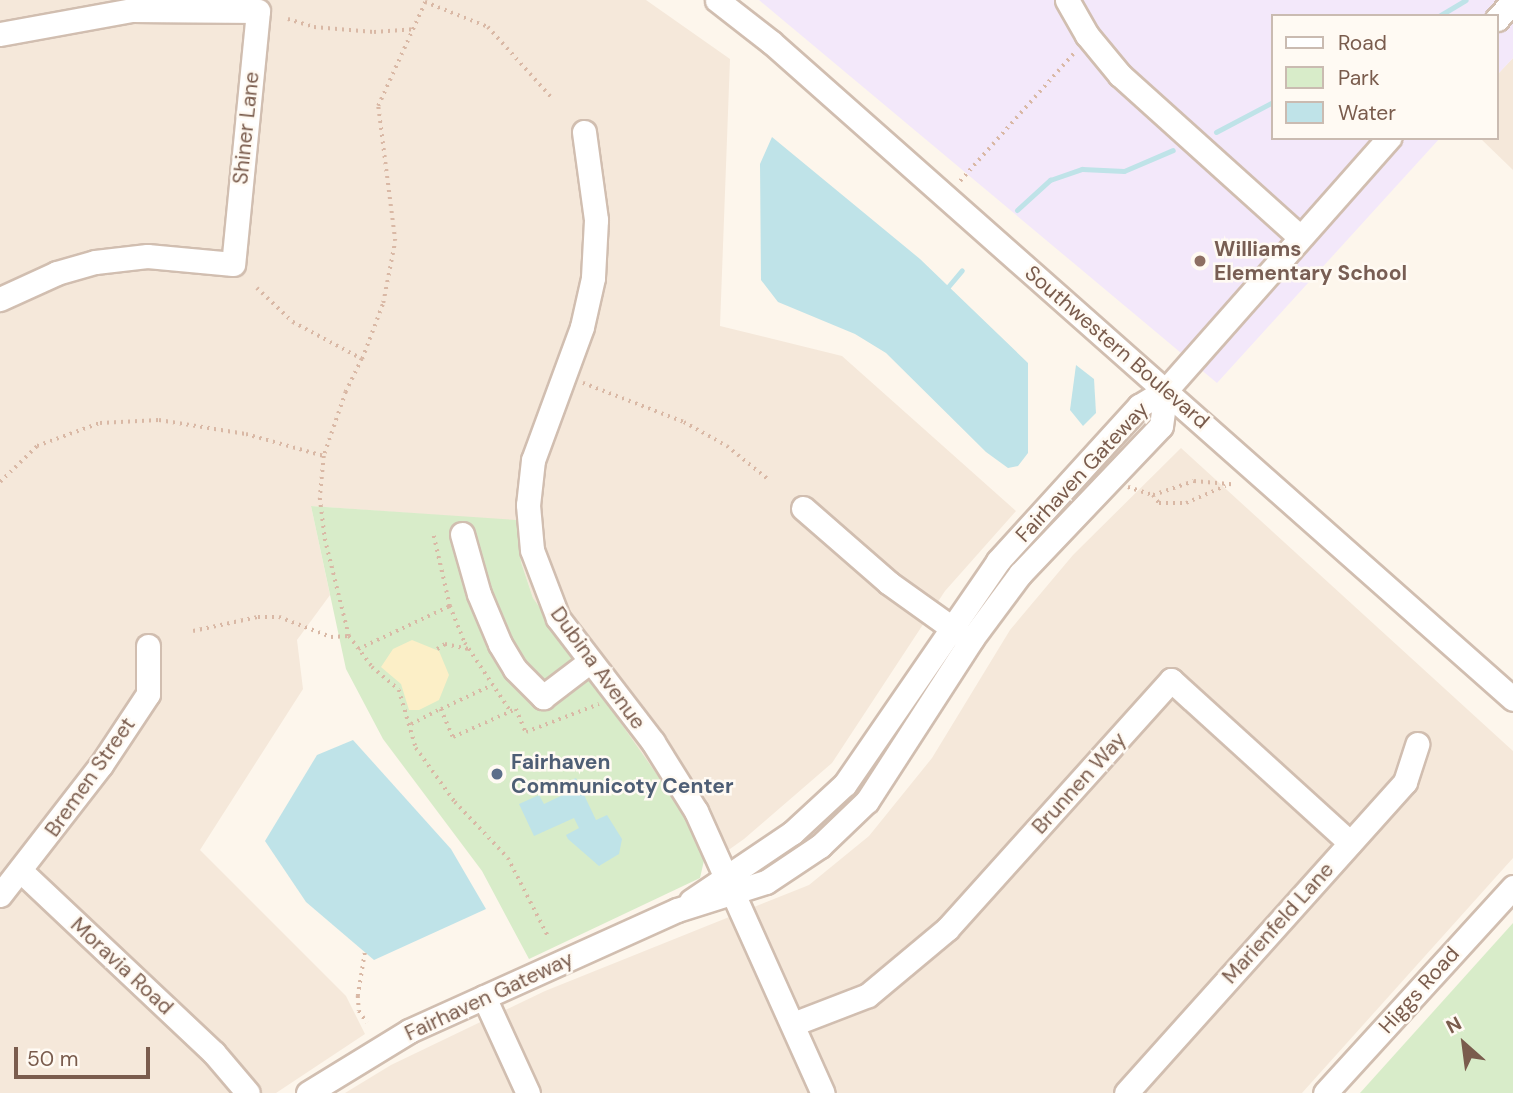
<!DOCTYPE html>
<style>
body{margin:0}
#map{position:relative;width:1513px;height:1093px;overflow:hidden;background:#fdf6ec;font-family:"DM Sans",sans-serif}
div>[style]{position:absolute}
.residential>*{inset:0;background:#f5e8da}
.education>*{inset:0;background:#f3e8fa}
.green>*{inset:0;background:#d8ecc9}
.sand>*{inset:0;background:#fcefc7}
.water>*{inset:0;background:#bfe3e8}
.stream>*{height:5px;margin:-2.5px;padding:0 2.5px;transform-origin:2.5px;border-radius:2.5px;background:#bfe3e8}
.path>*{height:3.5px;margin-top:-1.75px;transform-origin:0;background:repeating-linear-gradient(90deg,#d9b8a5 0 2px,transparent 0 7px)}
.roads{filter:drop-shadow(2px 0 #d1beb0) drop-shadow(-2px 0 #d1beb0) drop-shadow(0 2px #d1beb0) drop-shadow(0 -2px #d1beb0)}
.minor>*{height:23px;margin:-11.5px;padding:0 11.5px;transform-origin:11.5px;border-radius:11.5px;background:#fff}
.dots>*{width:19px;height:19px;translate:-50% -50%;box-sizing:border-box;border:4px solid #fffaf3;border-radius:50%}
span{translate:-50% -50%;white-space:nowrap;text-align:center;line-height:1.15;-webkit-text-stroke:5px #fffaf3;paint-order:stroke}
.street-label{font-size:21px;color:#7a5c4d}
.education-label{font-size:21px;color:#785e54;font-weight:700}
.left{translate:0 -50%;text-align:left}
.service-label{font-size:21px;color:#4e5e75;font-weight:700}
.legend{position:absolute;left:1271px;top:14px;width:228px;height:126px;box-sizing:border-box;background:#fffaf3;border:2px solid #cabbb1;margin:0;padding:9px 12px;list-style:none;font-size:21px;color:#7a5c4d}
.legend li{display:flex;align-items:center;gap:14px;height:35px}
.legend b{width:35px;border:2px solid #cabbb1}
.north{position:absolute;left:1429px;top:1009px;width:70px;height:70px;-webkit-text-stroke:5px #fffaf3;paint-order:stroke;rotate:332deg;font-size:19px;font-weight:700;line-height:28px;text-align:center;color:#7a5c4d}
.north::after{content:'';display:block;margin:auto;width:24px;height:32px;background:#7a5c4d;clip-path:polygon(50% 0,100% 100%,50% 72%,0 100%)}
.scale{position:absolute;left:14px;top:1047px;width:136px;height:32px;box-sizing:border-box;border:4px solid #7a5c4d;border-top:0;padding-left:9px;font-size:21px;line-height:24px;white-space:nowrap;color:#7a5c4d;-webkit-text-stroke:5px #fffaf3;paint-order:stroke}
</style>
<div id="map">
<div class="residential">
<i style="clip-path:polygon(0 0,646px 0,730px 59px,720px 326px,842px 356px,1016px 511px,945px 591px,832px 763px,744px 839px,706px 866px,705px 856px,533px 598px,521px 562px,517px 521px,311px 506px,330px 595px,297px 640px,303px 689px,200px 850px,346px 996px,365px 1034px,276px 1093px,0 1093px)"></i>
<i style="clip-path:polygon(1513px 58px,1513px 170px,1480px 138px,1497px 138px,1497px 75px)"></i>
<i style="clip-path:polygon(1181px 448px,1513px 751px,1513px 858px,1302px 1093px,345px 1093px,391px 1065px,545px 991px,809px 885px,869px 836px,932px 758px,1010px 630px,1073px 555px)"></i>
</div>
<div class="education">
<i style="clip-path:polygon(759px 0,1513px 0,1513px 58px,1497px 75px,1497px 16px,1273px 16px,1273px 138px,1440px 138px,1217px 383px)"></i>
</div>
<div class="green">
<i style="clip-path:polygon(311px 506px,517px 520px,521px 562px,533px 598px,672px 796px,705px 856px,700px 878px,529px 959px,482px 871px,383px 739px,346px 669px)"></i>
<i style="clip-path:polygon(1513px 923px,1513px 1093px,1360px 1093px)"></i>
</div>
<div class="sand">
<i style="clip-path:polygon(412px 640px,439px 651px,449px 675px,439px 700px,419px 710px,409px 710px,401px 684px,381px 667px,393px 649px)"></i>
</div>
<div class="water">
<i style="clip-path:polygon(772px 137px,920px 259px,1028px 363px,1028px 453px,1018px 466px,1008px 468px,986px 452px,886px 353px,855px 334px,778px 302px,761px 280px,760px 164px)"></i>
<i style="clip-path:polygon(1076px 365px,1094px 379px,1096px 413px,1083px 426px,1070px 410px)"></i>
<i style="clip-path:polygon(353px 740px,451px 849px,486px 909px,374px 960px,306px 902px,265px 841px,317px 755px)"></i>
<i style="clip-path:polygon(576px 778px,596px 820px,607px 815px,622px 839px,619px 854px,599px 866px,568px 839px,566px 835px,579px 828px,574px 818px,534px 836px,519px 804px,539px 795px,544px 804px,569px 792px,565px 783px)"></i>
</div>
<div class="stream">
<i style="left:1439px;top:16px;width:31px;rotate:-31deg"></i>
<i style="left:1216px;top:132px;width:64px;rotate:-27.8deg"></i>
<i style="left:1017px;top:210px;width:45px;rotate:-42.3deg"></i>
<i style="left:1050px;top:180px;width:34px;rotate:-19deg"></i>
<i style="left:1082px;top:169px;width:42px;rotate:2.7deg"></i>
<i style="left:1124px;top:171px;width:53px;rotate:-23.2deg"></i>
<i style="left:947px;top:288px;width:23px;rotate:-50deg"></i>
</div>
<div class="path">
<i style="left:425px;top:2px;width:68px;rotate:21.6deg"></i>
<i style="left:488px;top:27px;width:96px;rotate:48deg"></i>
<i style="left:288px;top:19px;width:27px;rotate:17deg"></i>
<i style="left:314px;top:27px;width:60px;rotate:4.8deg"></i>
<i style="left:374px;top:32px;width:39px;rotate:-4deg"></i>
<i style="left:960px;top:181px;width:173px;rotate:-48.3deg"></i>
<i style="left:257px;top:288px;width:50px;rotate:43.4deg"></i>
<i style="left:293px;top:322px;width:78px;rotate:28.2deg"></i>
<i style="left:362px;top:359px;width:37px;rotate:116deg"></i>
<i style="left:346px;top:392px;width:68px;rotate:109deg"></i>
<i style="left:362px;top:359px;width:60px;rotate:-69.4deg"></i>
<i style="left:383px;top:303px;width:63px;rotate:-79deg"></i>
<i style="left:395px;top:241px;width:136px;rotate:-97.2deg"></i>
<i style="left:378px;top:106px;width:116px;rotate:-65.6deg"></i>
<i style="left:583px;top:383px;width:108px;rotate:21.1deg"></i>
<i style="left:684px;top:422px;width:49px;rotate:29.2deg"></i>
<i style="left:727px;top:446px;width:54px;rotate:39deg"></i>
<i style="left:0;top:482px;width:52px;rotate:-44.2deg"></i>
<i style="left:37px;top:446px;width:67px;rotate:-20.1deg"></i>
<i style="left:100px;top:423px;width:59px;rotate:-2.9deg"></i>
<i style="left:159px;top:420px;width:88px;rotate:9.1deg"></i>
<i style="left:246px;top:434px;width:81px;rotate:15.8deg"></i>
<i style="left:324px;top:456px;width:42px;rotate:95.4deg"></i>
<i style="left:320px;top:498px;width:41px;rotate:83deg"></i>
<i style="left:325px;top:539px;width:100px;rotate:76.1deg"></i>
<i style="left:349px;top:636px;width:39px;rotate:53deg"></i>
<i style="left:372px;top:667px;width:35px;rotate:40deg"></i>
<i style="left:399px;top:690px;width:60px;rotate:73.7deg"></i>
<i style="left:416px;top:748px;width:67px;rotate:54.2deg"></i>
<i style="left:455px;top:802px;width:77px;rotate:46.6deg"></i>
<i style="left:508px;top:858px;width:88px;rotate:62.9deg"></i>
<i style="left:1128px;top:487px;width:26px;rotate:18deg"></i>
<i style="left:1153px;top:495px;width:43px;rotate:-18.9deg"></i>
<i style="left:1194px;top:481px;width:38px;rotate:5deg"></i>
<i style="left:1153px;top:495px;width:10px;rotate:53deg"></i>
<i style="left:1159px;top:503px;width:27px"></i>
<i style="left:1186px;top:503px;width:43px;rotate:-23.6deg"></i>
<i style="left:434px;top:536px;width:72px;rotate:77.1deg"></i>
<i style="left:193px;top:631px;width:66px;rotate:-12.2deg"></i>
<i style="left:258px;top:617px;width:21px"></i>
<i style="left:279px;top:617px;width:56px;rotate:21deg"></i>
<i style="left:331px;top:637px;width:18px;rotate:-3deg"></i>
<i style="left:358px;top:649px;width:102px;rotate:-25.1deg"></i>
<i style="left:450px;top:606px;width:40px;rotate:68deg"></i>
<i style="left:465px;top:643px;width:83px;rotate:56.3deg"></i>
<i style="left:437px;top:649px;width:9px;rotate:-32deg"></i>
<i style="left:445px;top:644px;width:24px;rotate:12deg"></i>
<i style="left:441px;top:709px;width:56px;rotate:-25.2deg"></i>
<i style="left:411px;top:724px;width:34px;rotate:-27deg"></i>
<i style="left:441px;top:709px;width:30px;rotate:67deg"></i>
<i style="left:453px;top:737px;width:69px;rotate:-24deg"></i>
<i style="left:516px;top:709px;width:25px;rotate:67deg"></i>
<i style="left:526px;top:732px;width:78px;rotate:-21deg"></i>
<i style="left:365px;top:953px;width:44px;rotate:99.2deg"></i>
<i style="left:358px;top:996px;width:15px;rotate:86deg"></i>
<i style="left:359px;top:1011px;width:14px;rotate:56deg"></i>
</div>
<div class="roads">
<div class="minor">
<i style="left:717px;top:0;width:68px;rotate:37.9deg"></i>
<i style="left:771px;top:42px;width:991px;rotate:41.52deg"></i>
<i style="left:1067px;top:0;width:40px;rotate:60.3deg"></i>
<i style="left:1087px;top:35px;width:52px;rotate:50.5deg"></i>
<i style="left:1120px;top:75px;width:242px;rotate:42deg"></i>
<i style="left:1497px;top:19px;width:24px;rotate:-48deg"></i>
<i style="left:0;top:34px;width:134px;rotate:-10.3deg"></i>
<i style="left:132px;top:10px;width:126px;rotate:0.5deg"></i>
<i style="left:258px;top:11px;width:254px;rotate:95.6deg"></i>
<i style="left:233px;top:264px;width:86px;rotate:-174.7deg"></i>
<i style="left:147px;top:256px;width:52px;rotate:173.4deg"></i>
<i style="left:95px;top:262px;width:40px;rotate:164deg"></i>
<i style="left:57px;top:273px;width:63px;rotate:155.5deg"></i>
<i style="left:584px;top:132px;width:89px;rotate:82.2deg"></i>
<i style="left:596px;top:220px;width:58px;rotate:93deg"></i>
<i style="left:593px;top:278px;width:50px;rotate:102.7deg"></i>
<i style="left:582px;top:327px;width:142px;rotate:110.2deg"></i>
<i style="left:533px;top:460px;width:45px;rotate:96.3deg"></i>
<i style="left:528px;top:505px;width:45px;rotate:84.9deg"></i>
<i style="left:532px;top:550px;width:73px;rotate:69.1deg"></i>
<i style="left:558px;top:618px;width:156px;rotate:52.5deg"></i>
<i style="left:653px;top:742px;width:81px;rotate:58.1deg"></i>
<i style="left:696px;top:811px;width:309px;rotate:65.8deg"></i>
<i style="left:803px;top:508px;width:114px;rotate:41.1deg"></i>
<i style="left:889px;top:583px;width:90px;rotate:35.5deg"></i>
<i style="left:462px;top:534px;width:62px;rotate:74.2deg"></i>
<i style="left:479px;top:594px;width:54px;rotate:67.2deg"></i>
<i style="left:500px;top:644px;width:29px;rotate:59deg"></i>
<i style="left:515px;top:669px;width:40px;rotate:45deg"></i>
<i style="left:543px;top:697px;width:58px;rotate:-37.3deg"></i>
<i style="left:22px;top:872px;width:264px;rotate:43.3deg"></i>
<i style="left:214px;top:1053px;width:52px;rotate:49.6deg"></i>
<i style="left:0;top:895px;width:165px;rotate:-52.2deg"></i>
<i style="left:101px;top:765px;width:85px;rotate:-56.5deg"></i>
<i style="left:148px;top:694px;width:48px;rotate:-90deg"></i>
<i style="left:691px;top:901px;width:122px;rotate:-34deg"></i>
<i style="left:792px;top:833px;width:72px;rotate:-42.8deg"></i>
<i style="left:845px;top:784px;width:270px;rotate:-55.5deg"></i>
<i style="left:998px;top:561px;width:210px;rotate:-47.7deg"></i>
<i style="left:1139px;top:406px;width:31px;rotate:-31deg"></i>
<i style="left:1166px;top:390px;width:337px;rotate:-48.5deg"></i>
<i style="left:484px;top:997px;width:106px;rotate:65.4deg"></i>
<i style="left:793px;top:1024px;width:80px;rotate:-21.1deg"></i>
<i style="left:868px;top:995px;width:103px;rotate:-39.9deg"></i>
<i style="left:947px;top:929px;width:335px;rotate:-48deg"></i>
<i style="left:1171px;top:680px;width:242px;rotate:42.3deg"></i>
<i style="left:308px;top:1093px;width:119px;rotate:-31.5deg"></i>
<i style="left:409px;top:1031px;width:294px;rotate:-24.3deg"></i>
<i style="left:677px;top:910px;width:93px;rotate:-17.5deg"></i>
<i style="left:766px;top:882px;width:65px;rotate:-33.7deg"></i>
<i style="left:820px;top:846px;width:65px;rotate:-43.8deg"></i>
<i style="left:867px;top:801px;width:192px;rotate:-57.1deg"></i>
<i style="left:971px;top:640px;width:82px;rotate:-53.4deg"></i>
<i style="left:1020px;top:574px;width:204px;rotate:-46.4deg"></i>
<i style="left:1161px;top:426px;width:36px;rotate:-82deg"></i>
<i style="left:1126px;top:1093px;width:418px;rotate:-48.1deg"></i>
<i style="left:1405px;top:782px;width:40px;rotate:-72deg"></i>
<i style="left:1325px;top:1093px;width:279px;rotate:-47.6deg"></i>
</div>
</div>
<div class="dots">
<i style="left:1200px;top:261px;background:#8d6e63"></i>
<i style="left:497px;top:774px;background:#5c6f8a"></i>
</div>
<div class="street-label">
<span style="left:246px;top:128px;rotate:-84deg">Shiner Lane</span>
<span style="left:1117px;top:347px;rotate:41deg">Southwestern Boulevard</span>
<span style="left:1082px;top:472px;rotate:-47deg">Fairhaven Gateway</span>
<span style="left:598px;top:668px;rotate:54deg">Dubina Avenue</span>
<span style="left:90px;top:777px;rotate:-55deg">Bremen Street</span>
<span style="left:1079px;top:783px;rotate:-48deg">Brunnen Way</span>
<span style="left:1278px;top:923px;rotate:-48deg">Marienfeld Lane</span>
<span style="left:122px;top:966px;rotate:43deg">Moravia Road</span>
<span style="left:1419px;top:990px;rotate:-48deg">Higgs Road</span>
<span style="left:489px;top:996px;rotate:-25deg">Fairhaven Gateway</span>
</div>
<div class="education-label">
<span class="left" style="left:1214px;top:261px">Williams<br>Elementary School</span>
</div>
<div class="service-label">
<span class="left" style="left:511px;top:774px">Fairhaven<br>Communicoty Center</span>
</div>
<ul class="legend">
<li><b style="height:9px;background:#fff"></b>Road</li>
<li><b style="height:19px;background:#d8ecc9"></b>Park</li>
<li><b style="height:19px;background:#bfe3e8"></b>Water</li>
</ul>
<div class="north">N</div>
<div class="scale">50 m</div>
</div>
